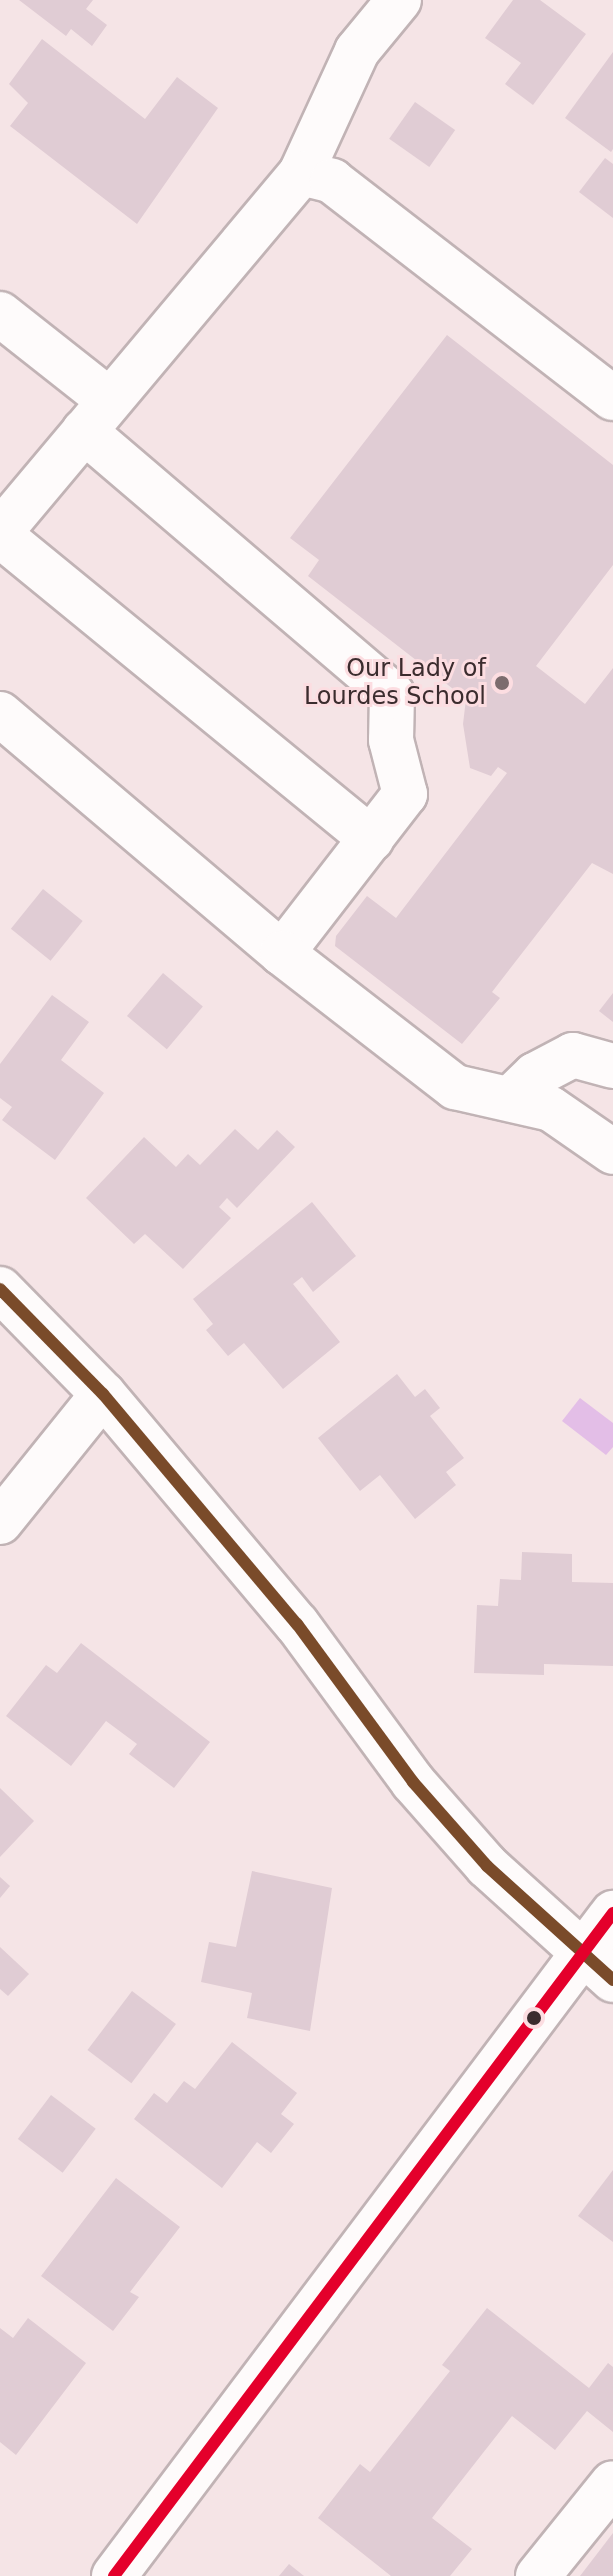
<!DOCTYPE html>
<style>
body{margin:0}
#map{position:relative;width:613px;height:2576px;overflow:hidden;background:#f5e4e6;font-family:"DejaVu Sans",sans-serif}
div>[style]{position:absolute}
.water>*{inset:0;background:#e3bee7}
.building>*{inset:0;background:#e0ccd4;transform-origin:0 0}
.roads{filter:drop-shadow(2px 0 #c1b3b5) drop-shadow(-2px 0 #c1b3b5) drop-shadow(0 2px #c1b3b5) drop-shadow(0 -2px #c1b3b5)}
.minor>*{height:44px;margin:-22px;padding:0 22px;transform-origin:22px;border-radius:22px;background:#fefbfb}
.major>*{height:44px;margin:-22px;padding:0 22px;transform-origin:22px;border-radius:22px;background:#fefbfb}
.bus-1>*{height:12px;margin:-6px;padding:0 6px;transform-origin:6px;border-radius:6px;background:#7a4b2a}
.bus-2>*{height:12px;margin:-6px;padding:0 6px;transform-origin:6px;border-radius:6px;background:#e4002b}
.dots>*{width:22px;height:22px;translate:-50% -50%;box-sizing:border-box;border:4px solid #fcdde1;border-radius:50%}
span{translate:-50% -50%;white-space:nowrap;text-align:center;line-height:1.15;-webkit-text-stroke:6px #fcdde1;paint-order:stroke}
.poi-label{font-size:24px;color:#3b2c2e}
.right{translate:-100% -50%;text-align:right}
</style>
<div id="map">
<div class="water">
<i style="clip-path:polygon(580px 1398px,613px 1423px,613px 1447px,606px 1455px,562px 1421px)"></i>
</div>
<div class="building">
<i style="clip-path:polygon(19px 0,93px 0,86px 9px,107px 25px,92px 46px,71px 29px,66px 36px)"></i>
<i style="clip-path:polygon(513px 0,540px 0,586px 34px,533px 105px,505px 84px,521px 63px,485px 38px)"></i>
<i style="clip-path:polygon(42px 39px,145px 119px,177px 77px,218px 108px,137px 224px,10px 126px,28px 103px,9px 84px)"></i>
<i style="clip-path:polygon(613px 52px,613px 149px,611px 152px,565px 118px)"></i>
<i style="left:415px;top:102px;width:49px;height:45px;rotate:35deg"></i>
<i style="clip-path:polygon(605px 158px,613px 164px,613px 218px,579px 192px)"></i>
<i style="clip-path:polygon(447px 335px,613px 465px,613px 565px,536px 666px,585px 704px,613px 668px,613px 874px,592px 863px,492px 992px,500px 998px,462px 1044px,335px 946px,336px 936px,367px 896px,396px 918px,507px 773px,498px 767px,491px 776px,470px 768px,463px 724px,466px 699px,308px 576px,319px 560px,290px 538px)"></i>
<i style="left:43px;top:889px;width:51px;height:51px;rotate:39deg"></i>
<i style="left:163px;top:973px;width:52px;height:56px;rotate:40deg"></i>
<i style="clip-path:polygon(613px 993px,613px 1022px,599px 1011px)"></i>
<i style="clip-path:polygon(52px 995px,89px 1022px,61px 1060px,104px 1093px,55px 1160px,2px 1120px,12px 1107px,0 1098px,0 1064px)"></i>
<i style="clip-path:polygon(235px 1129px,258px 1150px,277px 1130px,295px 1147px,237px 1208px,227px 1198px,219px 1207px,231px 1218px,183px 1269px,145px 1234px,134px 1244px,86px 1198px,144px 1137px,176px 1167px,188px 1154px,200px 1165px)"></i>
<i style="clip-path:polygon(312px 1202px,356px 1256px,313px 1292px,302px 1277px,293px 1284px,340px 1342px,283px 1389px,244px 1343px,228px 1356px,206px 1330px,213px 1324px,193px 1299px)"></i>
<i style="clip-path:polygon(397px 1374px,415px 1397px,425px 1389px,440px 1408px,430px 1416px,464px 1458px,446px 1472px,456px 1485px,415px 1519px,380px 1475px,360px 1491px,318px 1438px)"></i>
<i style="clip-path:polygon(522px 1552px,572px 1554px,572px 1582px,613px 1583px,613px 1666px,544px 1664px,544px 1675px,474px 1673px,477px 1605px,498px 1606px,500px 1579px,521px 1580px)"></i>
<i style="clip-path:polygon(81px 1643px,210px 1742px,174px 1788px,129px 1754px,137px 1744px,106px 1721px,71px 1766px,6px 1716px,46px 1665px,57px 1673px)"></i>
<i style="clip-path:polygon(0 1788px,34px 1821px,0 1857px)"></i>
<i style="clip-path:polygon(252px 1871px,332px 1888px,310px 2031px,247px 2018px,252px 1993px,201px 1982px,209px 1942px,236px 1947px)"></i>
<i style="clip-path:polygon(0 1877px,10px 1886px,0 1898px)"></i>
<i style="clip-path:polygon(0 1947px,29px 1974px,8px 1996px,0 1989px)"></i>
<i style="left:132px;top:1991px;width:55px;height:74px;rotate:37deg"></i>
<i style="clip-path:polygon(232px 2042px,297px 2093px,281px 2114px,294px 2124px,271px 2153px,257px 2142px,222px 2188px,134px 2119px,154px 2093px,167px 2103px,184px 2081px,195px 2089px)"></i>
<i style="left:51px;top:2095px;width:56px;height:55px;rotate:37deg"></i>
<i style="clip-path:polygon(613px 2170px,613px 2242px,578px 2216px)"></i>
<i style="clip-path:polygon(116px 2178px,180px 2227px,130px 2292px,139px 2297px,113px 2331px,41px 2276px)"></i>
<i style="clip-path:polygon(487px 2308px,589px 2388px,608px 2363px,613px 2367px,613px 2432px,587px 2411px,555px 2450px,512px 2416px,432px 2518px,472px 2549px,450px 2576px,391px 2576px,318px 2518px,360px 2464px,370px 2472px,450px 2371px,442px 2365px)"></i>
<i style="clip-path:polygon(28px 2318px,86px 2363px,16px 2455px,0 2442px,0 2328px,13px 2338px)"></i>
<i style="clip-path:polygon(613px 2533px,613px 2576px,580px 2576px)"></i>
<i style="clip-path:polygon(289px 2564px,304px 2576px,279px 2576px)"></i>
</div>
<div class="roads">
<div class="minor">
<i style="left:301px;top:173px;width:134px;rotate:-65.3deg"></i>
<i style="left:357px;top:51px;width:66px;rotate:-50.5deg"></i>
<i style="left:0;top:314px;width:139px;rotate:38.3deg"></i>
<i style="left:84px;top:431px;width:405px;rotate:40.5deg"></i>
<i style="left:392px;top:694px;width:46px;rotate:91.2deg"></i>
<i style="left:391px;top:740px;width:56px;rotate:75.5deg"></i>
<i style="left:405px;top:794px;width:201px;rotate:127.7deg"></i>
<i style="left:0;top:532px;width:468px;rotate:-50deg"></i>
<i style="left:301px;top:173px;width:32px;rotate:14deg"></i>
<i style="left:332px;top:181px;width:355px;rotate:37.7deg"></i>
<i style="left:0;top:535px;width:480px;rotate:39.3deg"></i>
<i style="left:0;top:714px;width:370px;rotate:40.3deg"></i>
<i style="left:282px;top:953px;width:219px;rotate:37.8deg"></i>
<i style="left:455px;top:1087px;width:98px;rotate:12.9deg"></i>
<i style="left:551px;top:1109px;width:75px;rotate:34.7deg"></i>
<i style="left:511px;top:1098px;width:33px;rotate:-44deg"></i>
<i style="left:535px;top:1075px;width:43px;rotate:-27.8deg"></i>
<i style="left:573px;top:1055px;width:41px;rotate:15.4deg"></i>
<i style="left:0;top:1289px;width:147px;rotate:45.6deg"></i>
<i style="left:103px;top:1394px;width:301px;rotate:49.9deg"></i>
<i style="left:297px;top:1624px;width:196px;rotate:53.7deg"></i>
<i style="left:413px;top:1782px;width:112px;rotate:48.6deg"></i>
<i style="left:487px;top:1866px;width:170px;rotate:42.1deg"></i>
<i style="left:0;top:1522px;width:164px;rotate:-51.2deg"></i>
<i style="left:538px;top:2576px;width:119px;rotate:-51.1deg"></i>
</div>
<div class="major">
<i style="left:114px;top:2576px;width:830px;rotate:-53.03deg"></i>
</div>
</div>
<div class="bus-1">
<i style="left:0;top:1289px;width:147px;rotate:45.6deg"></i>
<i style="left:103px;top:1394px;width:301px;rotate:49.9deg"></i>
<i style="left:297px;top:1624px;width:196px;rotate:53.7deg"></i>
<i style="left:413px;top:1782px;width:112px;rotate:48.6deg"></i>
<i style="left:487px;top:1866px;width:170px;rotate:42.1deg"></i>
</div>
<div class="bus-2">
<i style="left:114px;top:2576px;width:830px;rotate:-53.03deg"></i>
</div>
<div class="dots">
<i style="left:502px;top:683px;background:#7c6c6e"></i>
<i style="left:534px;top:2018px;background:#3b2c2e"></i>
</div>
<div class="poi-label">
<span class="right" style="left:486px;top:683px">Our Lady of<br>Lourdes School</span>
</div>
</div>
